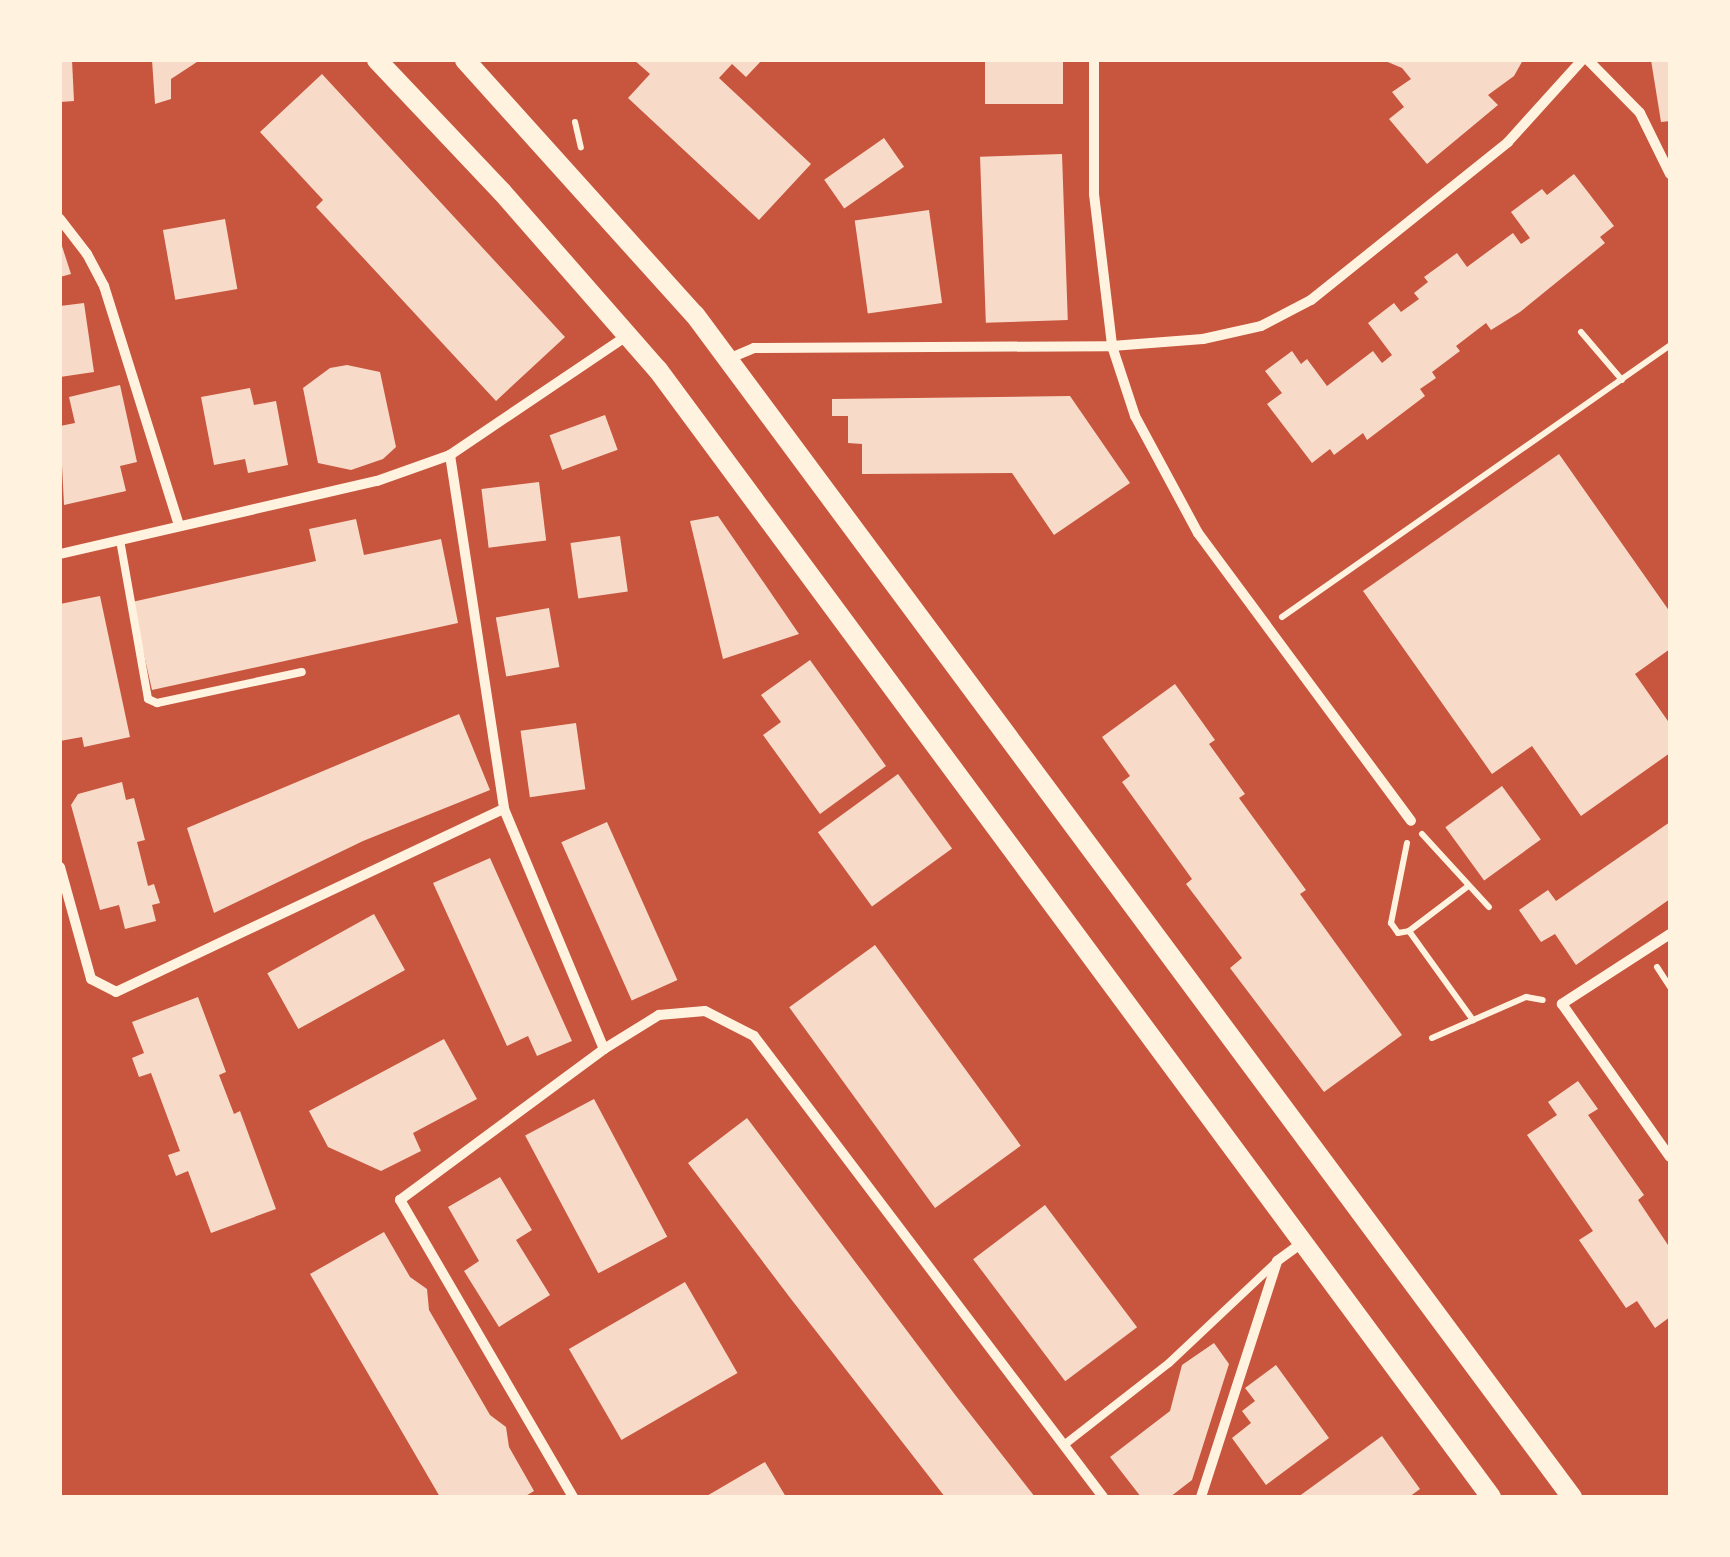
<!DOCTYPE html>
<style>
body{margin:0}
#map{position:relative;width:1730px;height:1557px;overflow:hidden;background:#c8553d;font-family:"PT Sans",sans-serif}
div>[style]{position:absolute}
.building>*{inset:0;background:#f7dbc8;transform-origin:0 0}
.path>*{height:6px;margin:-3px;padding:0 3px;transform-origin:3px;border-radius:3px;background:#fff3e0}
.service>*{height:8px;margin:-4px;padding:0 4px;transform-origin:4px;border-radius:4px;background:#fff3e0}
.minor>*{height:10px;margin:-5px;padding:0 5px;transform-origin:5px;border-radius:5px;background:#fff3e0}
.secondary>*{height:20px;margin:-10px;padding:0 10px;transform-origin:10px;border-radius:10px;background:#fff3e0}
span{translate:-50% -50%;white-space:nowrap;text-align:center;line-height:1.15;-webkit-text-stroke:9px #fff3e0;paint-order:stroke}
.frame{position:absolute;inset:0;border:62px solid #fff3e0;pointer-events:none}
</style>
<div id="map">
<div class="building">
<i style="clip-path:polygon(60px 60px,72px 60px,74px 101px,60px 102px)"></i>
<i style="clip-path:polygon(152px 60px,200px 60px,171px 79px,171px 99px,155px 104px)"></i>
<i style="clip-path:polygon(634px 60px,762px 60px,746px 77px,732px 64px,719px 78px,811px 164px,759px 220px,628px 98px,650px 74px)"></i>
<i style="left:985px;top:60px;width:78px;height:44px"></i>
<i style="clip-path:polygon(1383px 60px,1523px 60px,1514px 76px,1488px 95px,1498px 105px,1427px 164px,1389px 119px,1404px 107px,1392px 92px,1411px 79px,1402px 68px)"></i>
<i style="clip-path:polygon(1651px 60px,1670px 60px,1670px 121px,1661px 122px)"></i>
<i style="clip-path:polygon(322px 74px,565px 337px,496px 401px,316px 207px,323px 200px,260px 132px)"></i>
<i style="left:884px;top:138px;width:35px;height:73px;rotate:55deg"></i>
<i style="left:1062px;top:154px;width:166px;height:82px;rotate:88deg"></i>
<i style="clip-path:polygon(1574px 174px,1614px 226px,1600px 237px,1605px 243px,1520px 312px,1491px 330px,1486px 323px,1456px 346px,1460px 351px,1432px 372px,1436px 378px,1420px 389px,1425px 396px,1367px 440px,1363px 433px,1334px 455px,1330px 449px,1312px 463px,1267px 404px,1282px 393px,1265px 371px,1292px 351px,1301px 364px,1307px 359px,1327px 386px,1373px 351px,1382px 363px,1392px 355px,1368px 323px,1394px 303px,1401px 312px,1419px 299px,1414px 293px,1428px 282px,1424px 277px,1457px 253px,1467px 267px,1513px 233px,1521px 244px,1530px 238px,1511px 212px,1542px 189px,1547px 195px)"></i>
<i style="left:929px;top:210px;width:94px;height:75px;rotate:82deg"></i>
<i style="left:225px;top:219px;width:71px;height:63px;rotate:80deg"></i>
<i style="clip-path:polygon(60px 240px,71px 274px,60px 277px)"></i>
<i style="clip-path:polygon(84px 303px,94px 372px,60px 377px,60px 306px)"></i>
<i style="clip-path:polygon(347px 365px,380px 372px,396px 447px,383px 459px,351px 470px,318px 463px,303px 388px,330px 368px)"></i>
<i style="clip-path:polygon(120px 385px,137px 462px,120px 466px,126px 491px,64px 505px,60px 426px,75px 423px,69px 397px)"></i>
<i style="clip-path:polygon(250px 388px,254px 405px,276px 401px,288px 465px,248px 473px,245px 459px,214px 465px,201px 397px)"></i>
<i style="clip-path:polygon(1070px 396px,1130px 483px,1054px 535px,1012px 473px,862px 474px,862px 444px,848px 443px,848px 416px,832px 416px,832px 399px)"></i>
<i style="left:605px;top:415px;width:37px;height:59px;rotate:70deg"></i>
<i style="clip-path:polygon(1559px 454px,1670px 612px,1670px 649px,1635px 674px,1670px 724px,1670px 753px,1581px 816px,1532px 746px,1492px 774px,1363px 591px)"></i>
<i style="left:539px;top:482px;width:59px;height:58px;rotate:83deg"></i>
<i style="clip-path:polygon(718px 516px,799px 634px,723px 659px,690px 521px)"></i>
<i style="clip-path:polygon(356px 519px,364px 555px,441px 539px,458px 623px,152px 690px,132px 602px,316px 561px,309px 529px)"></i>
<i style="left:620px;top:536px;width:56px;height:50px;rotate:82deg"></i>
<i style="clip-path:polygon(100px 596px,130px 737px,84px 747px,82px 737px,60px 741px,60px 604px)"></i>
<i style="left:549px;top:608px;width:60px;height:54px;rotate:80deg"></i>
<i style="clip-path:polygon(810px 660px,886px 766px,820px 814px,763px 735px,781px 722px,761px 695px)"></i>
<i style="clip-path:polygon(1175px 684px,1215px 740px,1209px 744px,1245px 794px,1239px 798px,1306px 890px,1300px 894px,1402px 1035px,1324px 1092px,1230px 968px,1242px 958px,1186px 884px,1192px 879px,1122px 782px,1130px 776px,1102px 737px)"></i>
<i style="clip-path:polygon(459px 714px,490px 790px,363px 841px,214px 913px,187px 828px)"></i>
<i style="left:576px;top:723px;width:67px;height:56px;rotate:82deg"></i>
<i style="left:898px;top:774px;width:92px;height:99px;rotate:54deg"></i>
<i style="clip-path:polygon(122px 782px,126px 800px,134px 798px,145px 840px,137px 842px,148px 886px,154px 884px,160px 903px,152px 905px,156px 921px,125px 929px,119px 905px,100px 910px,71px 805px,78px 794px)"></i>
<i style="left:1502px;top:786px;width:66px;height:70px;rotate:54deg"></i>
<i style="left:607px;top:822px;width:173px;height:50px;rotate:66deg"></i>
<i style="clip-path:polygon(1670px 822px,1670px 899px,1576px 965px,1555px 934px,1541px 942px,1519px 910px,1548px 890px,1556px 901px)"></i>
<i style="clip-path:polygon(490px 858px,572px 1041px,537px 1056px,528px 1036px,507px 1046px,433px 883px)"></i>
<i style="left:374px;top:914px;width:64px;height:122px;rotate:61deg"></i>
<i style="left:875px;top:945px;width:248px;height:106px;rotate:54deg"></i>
<i style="clip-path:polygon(198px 997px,226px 1072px,219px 1075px,234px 1114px,240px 1111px,276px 1209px,211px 1233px,188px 1171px,176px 1176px,168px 1155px,180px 1151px,151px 1073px,139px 1077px,132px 1058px,144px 1053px,132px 1022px)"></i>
<i style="clip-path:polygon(444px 1039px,477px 1099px,413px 1133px,421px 1151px,381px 1171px,328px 1147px,309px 1111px)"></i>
<i style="clip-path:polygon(1578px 1081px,1598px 1109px,1588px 1115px,1644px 1195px,1638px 1200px,1670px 1248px,1670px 1317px,1655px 1328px,1637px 1301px,1626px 1308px,1579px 1240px,1593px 1231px,1527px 1135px,1557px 1115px,1548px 1102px)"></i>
<i style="left:594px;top:1099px;width:156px;height:78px;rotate:62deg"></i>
<i style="clip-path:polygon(747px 1118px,956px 1396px,1035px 1497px,945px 1497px,791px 1299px,688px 1163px)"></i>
<i style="clip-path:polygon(500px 1177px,532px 1230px,516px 1240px,550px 1295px,499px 1327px,464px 1271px,479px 1261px,448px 1207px)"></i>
<i style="left:1045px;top:1205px;width:153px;height:90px;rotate:53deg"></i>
<i style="clip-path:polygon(384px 1232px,410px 1277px,427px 1289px,429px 1310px,490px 1415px,506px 1427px,509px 1447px,534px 1491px,524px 1497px,440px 1497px,310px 1274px)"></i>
<i style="left:685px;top:1282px;width:105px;height:134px;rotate:60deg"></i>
<i style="clip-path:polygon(1214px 1343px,1229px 1364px,1192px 1480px,1170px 1497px,1141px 1497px,1110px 1457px,1170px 1411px,1182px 1365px)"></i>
<i style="clip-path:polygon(1276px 1365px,1329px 1438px,1266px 1485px,1232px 1438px,1251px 1423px,1242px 1411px,1255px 1401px,1245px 1388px)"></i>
<i style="clip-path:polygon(1382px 1436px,1420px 1489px,1409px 1497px,1298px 1497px)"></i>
<i style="clip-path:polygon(765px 1462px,786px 1497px,705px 1497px)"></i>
</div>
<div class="path">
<i style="left:575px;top:122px;width:26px;rotate:77deg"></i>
<i style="left:1581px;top:332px;width:63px;rotate:49.5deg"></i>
<i style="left:1282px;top:617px;width:474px;rotate:-35deg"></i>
<i style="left:1422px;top:834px;width:99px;rotate:47.5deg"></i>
<i style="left:1407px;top:843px;width:82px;rotate:101.3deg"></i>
<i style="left:1391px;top:923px;width:12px;rotate:55deg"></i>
<i style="left:1398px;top:933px;width:11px;rotate:-10deg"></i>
<i style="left:1409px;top:931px;width:73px;rotate:-37.2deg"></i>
<i style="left:1409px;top:931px;width:110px;rotate:54.3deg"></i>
<i style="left:1657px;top:967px;width:24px;rotate:57deg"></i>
<i style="left:1432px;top:1038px;width:103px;rotate:-23.6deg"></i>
<i style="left:1526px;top:997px;width:17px;rotate:10deg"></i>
</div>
<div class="service">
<i style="left:120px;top:540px;width:161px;rotate:80deg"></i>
<i style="left:148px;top:699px;width:10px;rotate:24deg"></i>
<i style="left:157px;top:703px;width:148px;rotate:-12.1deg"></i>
<i style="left:1064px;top:1445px;width:133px;rotate:-38deg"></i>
<i style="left:1169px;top:1363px;width:147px;rotate:-43.3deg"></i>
</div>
<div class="minor">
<i style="left:1094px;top:60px;width:134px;rotate:90deg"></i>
<i style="left:1094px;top:194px;width:153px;rotate:83.2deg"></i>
<i style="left:1112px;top:346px;width:74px;rotate:71.8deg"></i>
<i style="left:1135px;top:416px;width:133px;rotate:61.7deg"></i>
<i style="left:1198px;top:533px;width:358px;rotate:53.5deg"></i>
<i style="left:1588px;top:60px;width:74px;rotate:45.5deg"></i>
<i style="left:1640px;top:113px;width:68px;rotate:63.8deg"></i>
<i style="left:60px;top:219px;width:44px;rotate:52.4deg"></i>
<i style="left:87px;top:254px;width:36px;rotate:62deg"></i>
<i style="left:104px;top:286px;width:251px;rotate:72.6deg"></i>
<i style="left:728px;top:359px;width:28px;rotate:-23deg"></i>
<i style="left:754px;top:348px;width:358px;rotate:-0.3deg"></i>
<i style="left:1112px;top:346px;width:91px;rotate:-4.4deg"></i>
<i style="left:1203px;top:339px;width:59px;rotate:-12.6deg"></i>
<i style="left:1261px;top:326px;width:56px;rotate:-27.5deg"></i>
<i style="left:1311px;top:300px;width:253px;rotate:-38.7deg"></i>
<i style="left:1508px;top:142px;width:110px;rotate:-47.9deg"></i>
<i style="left:450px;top:455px;width:358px;rotate:81.3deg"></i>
<i style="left:504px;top:809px;width:260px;rotate:67.4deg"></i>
<i style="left:60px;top:554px;width:325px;rotate:-13deg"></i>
<i style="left:377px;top:481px;width:77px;rotate:-19.6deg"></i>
<i style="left:450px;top:455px;width:215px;rotate:-34deg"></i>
<i style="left:60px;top:867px;width:116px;rotate:74.5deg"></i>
<i style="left:91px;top:979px;width:28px;rotate:27deg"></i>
<i style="left:116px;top:992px;width:429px;rotate:-25.3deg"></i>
<i style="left:1670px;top:934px;width:129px;rotate:147.1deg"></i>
<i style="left:1562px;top:1004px;width:187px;rotate:54.8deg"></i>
<i style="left:573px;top:1497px;width:344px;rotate:-120.2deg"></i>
<i style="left:400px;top:1200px;width:254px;rotate:-36.5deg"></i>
<i style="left:604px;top:1049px;width:65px;rotate:-31.7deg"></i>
<i style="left:659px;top:1015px;width:46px;rotate:-5deg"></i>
<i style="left:705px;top:1011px;width:55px;rotate:27deg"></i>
<i style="left:754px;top:1036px;width:578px;rotate:52.87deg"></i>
<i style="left:1201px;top:1497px;width:248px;rotate:-72.1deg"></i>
<i style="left:1277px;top:1261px;width:31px;rotate:-36deg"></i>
</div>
<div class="secondary">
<i style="left:377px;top:60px;width:182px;rotate:46.6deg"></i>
<i style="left:502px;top:192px;width:237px;rotate:48.8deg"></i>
<i style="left:658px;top:370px;width:1401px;rotate:53.53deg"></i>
<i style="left:465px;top:60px;width:343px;rotate:48deg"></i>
<i style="left:695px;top:315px;width:1472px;rotate:53.43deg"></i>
</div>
<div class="frame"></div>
</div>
